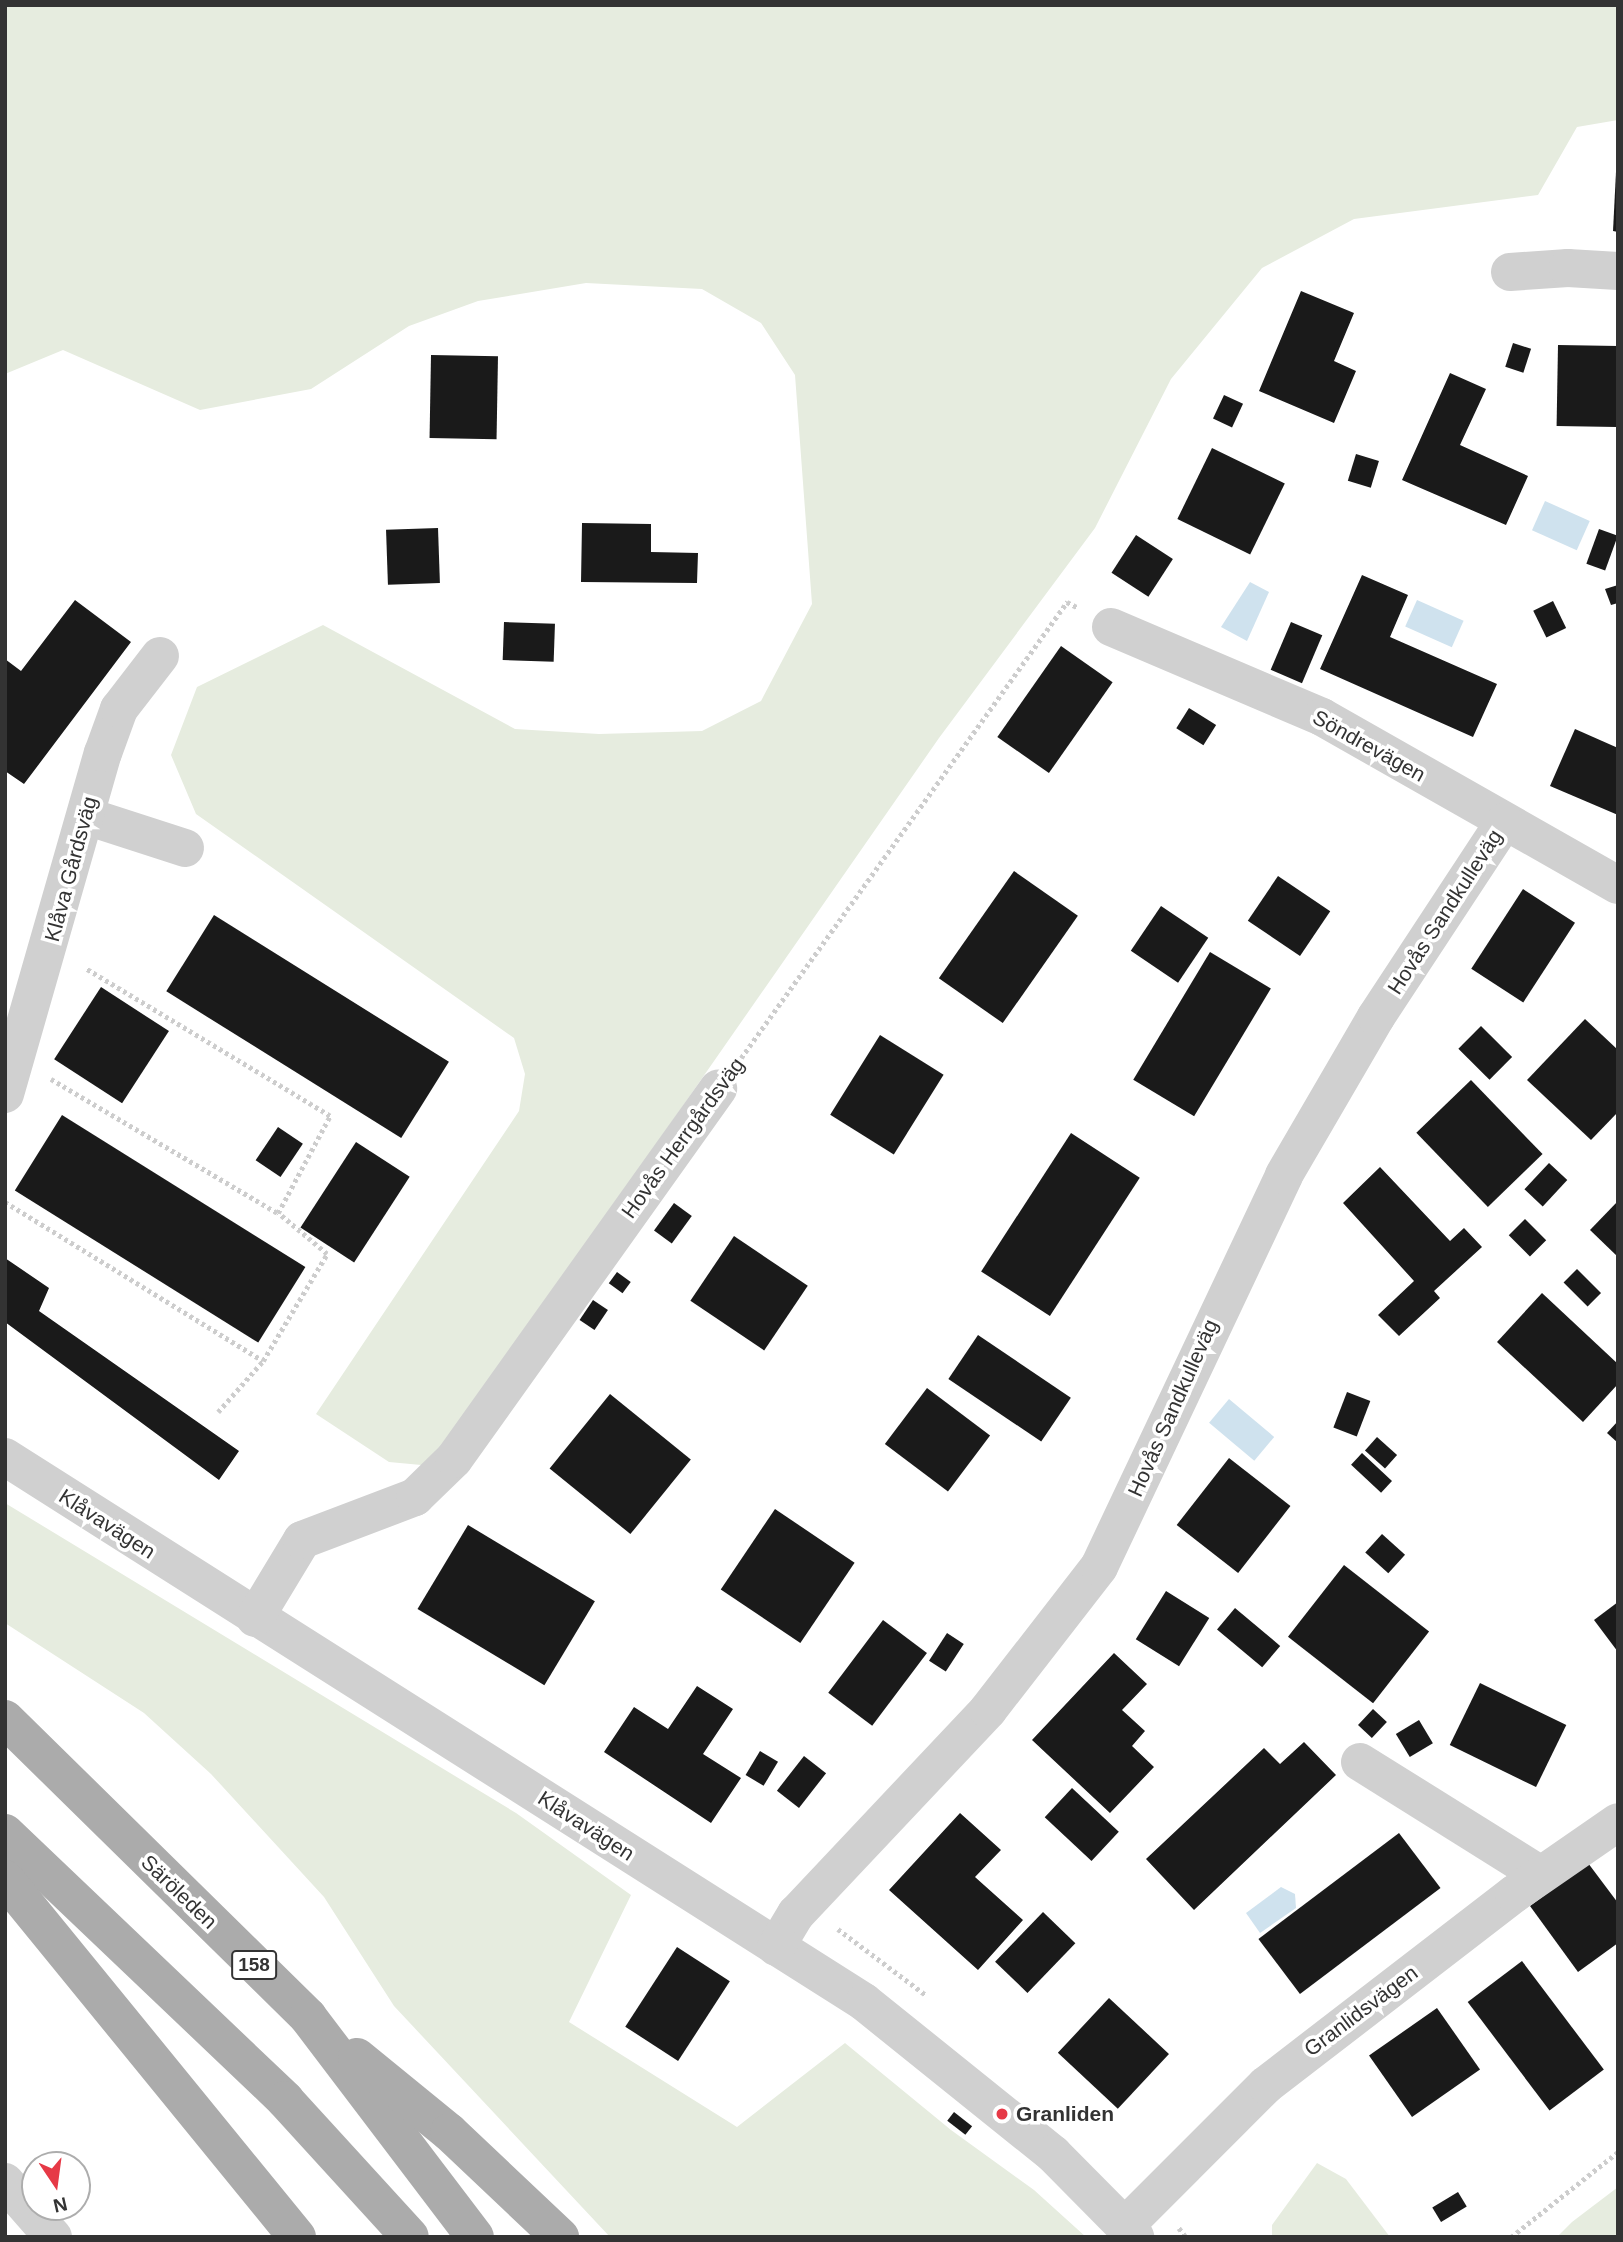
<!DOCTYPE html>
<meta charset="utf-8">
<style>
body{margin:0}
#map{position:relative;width:1623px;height:2242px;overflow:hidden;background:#fff;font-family:Arial,sans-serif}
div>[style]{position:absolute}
.green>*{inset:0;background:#e6ecdf}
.water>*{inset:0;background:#cfe2ee;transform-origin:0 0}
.building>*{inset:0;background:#1a1a1a;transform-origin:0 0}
.path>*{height:4.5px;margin-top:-2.25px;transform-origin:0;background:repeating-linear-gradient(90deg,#cdcdcd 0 3.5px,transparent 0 7px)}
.minor>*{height:38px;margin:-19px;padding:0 19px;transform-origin:19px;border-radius:19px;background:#d0d0d0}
.major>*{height:38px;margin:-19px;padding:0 19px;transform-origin:19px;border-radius:19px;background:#ababab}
.dots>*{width:19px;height:19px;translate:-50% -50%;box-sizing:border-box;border:4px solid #fff;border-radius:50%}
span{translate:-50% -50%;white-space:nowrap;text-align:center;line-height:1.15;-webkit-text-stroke:7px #fff;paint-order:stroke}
.shield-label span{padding:2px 5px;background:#fff;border:2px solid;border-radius:5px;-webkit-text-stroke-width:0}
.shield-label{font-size:19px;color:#333;font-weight:700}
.street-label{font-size:21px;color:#333}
.poi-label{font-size:21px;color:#333;font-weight:700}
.left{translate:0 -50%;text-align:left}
.frame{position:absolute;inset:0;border:7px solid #333;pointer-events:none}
.north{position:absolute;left:21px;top:2151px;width:70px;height:70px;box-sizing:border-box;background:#fff;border:2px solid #adadad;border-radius:50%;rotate:167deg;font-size:19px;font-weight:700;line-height:28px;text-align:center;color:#333}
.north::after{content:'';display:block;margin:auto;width:24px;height:32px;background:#e63946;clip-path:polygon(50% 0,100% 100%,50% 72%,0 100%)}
</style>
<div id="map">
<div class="green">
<i style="clip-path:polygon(5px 5px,1618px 5px,1618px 120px,1577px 127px,1538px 195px,1354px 219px,1262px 268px,1171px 379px,1095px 528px,939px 738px,432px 1466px,389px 1462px,316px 1414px,519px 1111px,525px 1074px,514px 1038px,196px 814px,171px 755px,197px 687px,323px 625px,515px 729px,599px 734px,702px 731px,761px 701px,812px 604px,795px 375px,761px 323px,702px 289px,586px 283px,478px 301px,409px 326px,311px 389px,200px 410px,63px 350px,5px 374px)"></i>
<i style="clip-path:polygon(5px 1503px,516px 1813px,631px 1895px,569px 2022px,737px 2127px,845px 2043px,951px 2130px,1034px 2190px,1086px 2237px,610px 2237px,394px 2006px,324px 1897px,211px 1774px,144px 1713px,5px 1623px)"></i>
<i style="clip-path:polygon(1317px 2163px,1346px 2179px,1390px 2237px,1272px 2237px,1272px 2225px)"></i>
<i style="clip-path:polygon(1618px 2187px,1618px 2237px,1557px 2237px,1572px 2222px)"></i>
</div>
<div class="water">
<i style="left:1545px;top:501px;width:49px;height:32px;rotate:24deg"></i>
<i style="clip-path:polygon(1250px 582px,1269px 592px,1247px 641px,1221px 627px)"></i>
<i style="left:1417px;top:600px;width:51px;height:29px;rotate:24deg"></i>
<i style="left:1229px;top:1399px;width:59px;height:31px;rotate:40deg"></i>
<i style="clip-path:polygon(1281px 1887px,1295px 1894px,1296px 1908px,1260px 1933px,1246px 1913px)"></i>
</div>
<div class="building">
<i style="clip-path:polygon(1616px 172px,1618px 172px,1618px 232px,1613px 231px)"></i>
<i style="clip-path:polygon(1301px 291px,1354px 313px,1334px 361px,1356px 371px,1334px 423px,1259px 391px)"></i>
<i style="left:1513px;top:343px;width:19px;height:25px;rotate:18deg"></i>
<i style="left:1558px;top:345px;width:60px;height:81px;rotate:1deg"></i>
<i style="left:431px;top:355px;width:67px;height:83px;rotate:1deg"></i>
<i style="clip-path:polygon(1450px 373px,1486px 389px,1460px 445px,1528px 476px,1506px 525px,1402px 480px)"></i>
<i style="left:1224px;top:395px;width:21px;height:26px;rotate:25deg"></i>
<i style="left:1212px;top:448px;width:81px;height:79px;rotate:26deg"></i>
<i style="left:1356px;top:454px;width:24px;height:28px;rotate:17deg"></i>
<i style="clip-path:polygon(582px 523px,651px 524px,651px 552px,698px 553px,697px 583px,581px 582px)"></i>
<i style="left:438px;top:528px;width:55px;height:52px;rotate:88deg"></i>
<i style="left:1599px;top:529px;width:20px;height:37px;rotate:20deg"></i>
<i style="left:1136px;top:535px;width:44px;height:45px;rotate:33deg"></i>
<i style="clip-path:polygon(1362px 575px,1408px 595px,1390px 637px,1497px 684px,1473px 737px,1320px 669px)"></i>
<i style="clip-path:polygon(1618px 585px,1618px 603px,1611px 605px,1605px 589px)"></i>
<i style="clip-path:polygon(75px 600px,131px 642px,24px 784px,5px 771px,5px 659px,21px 671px)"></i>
<i style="left:1553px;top:601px;width:30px;height:22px;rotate:64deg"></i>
<i style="left:504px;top:622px;width:51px;height:38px;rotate:2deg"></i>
<i style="left:1291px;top:622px;width:34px;height:52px;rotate:23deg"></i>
<i style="left:1061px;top:646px;width:63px;height:111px;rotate:35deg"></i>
<i style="left:1189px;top:708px;width:32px;height:24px;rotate:32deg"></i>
<i style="clip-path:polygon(1575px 729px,1618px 748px,1618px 815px,1550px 786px)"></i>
<i style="left:1014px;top:871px;width:78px;height:131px;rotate:35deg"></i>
<i style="left:1278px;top:876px;width:63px;height:54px;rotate:34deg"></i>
<i style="left:1523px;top:889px;width:62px;height:95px;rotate:33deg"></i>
<i style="left:1161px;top:906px;width:57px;height:54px;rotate:34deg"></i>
<i style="left:214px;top:915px;width:277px;height:90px;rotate:32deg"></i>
<i style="left:1210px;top:952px;width:71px;height:149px;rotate:31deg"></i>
<i style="left:101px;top:987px;width:81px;height:86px;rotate:33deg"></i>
<i style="clip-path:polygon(1585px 1019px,1618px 1050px,1618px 1112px,1591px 1140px,1527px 1080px)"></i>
<i style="left:1481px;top:1026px;width:44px;height:32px;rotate:45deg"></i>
<i style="left:880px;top:1035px;width:75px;height:94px;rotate:32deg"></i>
<i style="left:1471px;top:1080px;width:103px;height:76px;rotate:46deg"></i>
<i style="left:62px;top:1115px;width:287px;height:89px;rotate:32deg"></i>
<i style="left:278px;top:1127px;width:30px;height:40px;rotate:34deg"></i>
<i style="left:1071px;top:1133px;width:82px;height:165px;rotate:33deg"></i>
<i style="left:356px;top:1142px;width:64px;height:102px;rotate:33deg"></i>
<i style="left:1549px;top:1163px;width:25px;height:36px;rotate:43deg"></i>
<i style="clip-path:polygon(1380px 1167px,1450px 1241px,1464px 1228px,1482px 1247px,1434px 1291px,1440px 1298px,1399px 1336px,1378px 1315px,1414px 1281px,1343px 1203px)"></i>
<i style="clip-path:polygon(1618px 1201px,1618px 1257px,1590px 1230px)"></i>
<i style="left:674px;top:1203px;width:22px;height:34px;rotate:36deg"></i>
<i style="left:1525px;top:1219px;width:30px;height:23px;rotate:45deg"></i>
<i style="left:734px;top:1236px;width:89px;height:78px;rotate:34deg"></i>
<i style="clip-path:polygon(5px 1258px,49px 1288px,39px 1311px,239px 1451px,219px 1480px,5px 1322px)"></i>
<i style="left:1577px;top:1269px;width:34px;height:19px;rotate:45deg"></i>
<i style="left:617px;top:1272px;width:17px;height:14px;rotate:36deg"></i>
<i style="clip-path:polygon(1542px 1293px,1618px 1364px,1618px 1384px,1583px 1422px,1497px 1342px)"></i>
<i style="left:593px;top:1300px;width:18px;height:24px;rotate:34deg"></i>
<i style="left:978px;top:1335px;width:112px;height:53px;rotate:34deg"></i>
<i style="left:927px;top:1388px;width:79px;height:70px;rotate:37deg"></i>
<i style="left:1347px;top:1392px;width:25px;height:38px;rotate:21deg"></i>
<i style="left:610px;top:1394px;width:104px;height:96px;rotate:39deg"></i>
<i style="clip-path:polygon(1618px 1421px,1618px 1443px,1607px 1433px)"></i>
<i style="left:1377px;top:1437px;width:27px;height:18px;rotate:42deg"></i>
<i style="left:1362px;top:1453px;width:41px;height:16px;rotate:43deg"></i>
<i style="left:1229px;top:1458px;width:78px;height:85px;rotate:38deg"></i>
<i style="left:775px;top:1509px;width:96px;height:97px;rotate:34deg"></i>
<i style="left:468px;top:1525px;width:148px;height:98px;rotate:31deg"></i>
<i style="left:1382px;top:1534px;width:31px;height:25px;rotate:42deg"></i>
<i style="left:1344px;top:1565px;width:108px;height:91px;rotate:38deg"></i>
<i style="left:1166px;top:1591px;width:51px;height:57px;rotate:32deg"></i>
<i style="clip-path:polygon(1618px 1602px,1618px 1652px,1594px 1620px)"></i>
<i style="left:1235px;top:1608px;width:59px;height:28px;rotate:40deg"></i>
<i style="left:883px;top:1620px;width:55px;height:91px;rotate:37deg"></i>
<i style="left:947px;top:1633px;width:20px;height:33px;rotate:33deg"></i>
<i style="clip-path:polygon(1114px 1653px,1147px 1684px,1122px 1710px,1145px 1731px,1132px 1746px,1154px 1767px,1110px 1813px,1032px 1740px)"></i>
<i style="left:1480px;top:1683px;width:96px;height:69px;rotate:26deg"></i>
<i style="clip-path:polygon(697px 1686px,733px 1709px,703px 1754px,741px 1778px,711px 1823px,604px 1752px,634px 1707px,668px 1729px)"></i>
<i style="left:1373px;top:1709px;width:19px;height:22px;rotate:43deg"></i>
<i style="left:1419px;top:1720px;width:27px;height:27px;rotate:59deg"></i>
<i style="clip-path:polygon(1304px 1742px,1336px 1775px,1194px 1910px,1146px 1859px,1264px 1748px,1280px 1764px)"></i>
<i style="left:760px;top:1751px;width:21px;height:28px;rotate:31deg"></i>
<i style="left:804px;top:1756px;width:28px;height:44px;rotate:38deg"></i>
<i style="left:1072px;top:1788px;width:64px;height:40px;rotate:43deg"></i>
<i style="clip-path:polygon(960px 1813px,1001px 1850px,975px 1877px,1023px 1920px,978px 1970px,889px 1890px)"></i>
<i style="left:1399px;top:1833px;width:69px;height:176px;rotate:53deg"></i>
<i style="clip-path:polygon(1588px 1863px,1618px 1903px,1618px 1943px,1578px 1972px,1530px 1906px)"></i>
<i style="left:1043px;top:1912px;width:45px;height:69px;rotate:44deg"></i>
<i style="left:677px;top:1947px;width:63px;height:95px;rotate:33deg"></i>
<i style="left:1522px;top:1961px;width:136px;height:68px;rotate:53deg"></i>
<i style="left:1109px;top:1998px;width:82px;height:75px;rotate:43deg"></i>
<i style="left:1437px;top:2008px;width:75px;height:83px;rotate:55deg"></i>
<i style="left:954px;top:2112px;width:23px;height:11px;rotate:38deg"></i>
<i style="left:1458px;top:2192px;width:17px;height:30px;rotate:59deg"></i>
</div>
<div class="path">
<i style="left:741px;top:1058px;width:561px;rotate:-54.44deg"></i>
<i style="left:1067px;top:602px;width:11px;rotate:27deg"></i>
<i style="left:51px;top:1079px;width:264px;rotate:30.6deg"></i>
<i style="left:278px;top:1213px;width:110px;rotate:-61.8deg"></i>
<i style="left:330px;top:1116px;width:286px;rotate:-148.9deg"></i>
<i style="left:5px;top:1202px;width:303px;rotate:31.6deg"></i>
<i style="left:263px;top:1361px;width:125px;rotate:-59.1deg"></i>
<i style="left:327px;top:1254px;width:64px;rotate:-140.1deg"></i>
<i style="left:218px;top:1412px;width:68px;rotate:-48.6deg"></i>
<i style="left:838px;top:1929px;width:110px;rotate:36.9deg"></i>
<i style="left:1179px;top:2228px;width:11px;rotate:52deg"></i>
<i style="left:1511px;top:2237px;width:137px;rotate:-38.5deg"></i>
</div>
<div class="minor">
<i style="left:1510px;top:272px;width:58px;rotate:-3.9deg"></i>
<i style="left:1568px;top:268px;width:50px;rotate:3.4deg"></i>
<i style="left:1111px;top:627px;width:229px;rotate:23.1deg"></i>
<i style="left:1322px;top:717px;width:340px;rotate:29.6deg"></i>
<i style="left:86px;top:816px;width:104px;rotate:17.9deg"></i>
<i style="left:5px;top:1094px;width:355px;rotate:-74deg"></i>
<i style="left:103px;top:753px;width:47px;rotate:-70deg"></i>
<i style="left:119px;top:709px;width:67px;rotate:-52.3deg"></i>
<i style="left:5px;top:1457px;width:1017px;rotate:32.39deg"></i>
<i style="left:864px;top:2002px;width:243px;rotate:38.8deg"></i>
<i style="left:1053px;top:2154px;width:117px;rotate:45.3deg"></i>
<i style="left:255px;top:1618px;width:91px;rotate:-58.9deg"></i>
<i style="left:302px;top:1540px;width:121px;rotate:-20.8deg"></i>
<i style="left:415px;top:1497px;width:54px;rotate:-44.3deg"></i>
<i style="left:454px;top:1459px;width:455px;rotate:-54.5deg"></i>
<i style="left:1360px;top:1762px;width:213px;rotate:32deg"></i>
<i style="left:776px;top:1947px;width:39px;rotate:-59deg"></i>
<i style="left:796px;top:1914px;width:280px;rotate:-46.7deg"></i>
<i style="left:988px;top:1710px;width:181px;rotate:-52.2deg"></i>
<i style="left:1099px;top:1567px;width:433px;rotate:-64.7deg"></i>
<i style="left:1284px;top:1175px;width:183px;rotate:-59.8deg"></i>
<i style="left:1376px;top:1017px;width:233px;rotate:-56.7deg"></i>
<i style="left:5px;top:2182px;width:73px;rotate:48.9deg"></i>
<i style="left:1126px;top:2225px;width:198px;rotate:-45deg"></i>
<i style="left:1266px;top:2085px;width:313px;rotate:-37.6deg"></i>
<i style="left:1514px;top:1894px;width:126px;rotate:-34.7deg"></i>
</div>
<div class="major">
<i style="left:5px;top:1719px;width:425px;rotate:44.5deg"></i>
<i style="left:308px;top:2017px;width:276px;rotate:52.8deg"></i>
<i style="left:5px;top:1833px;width:387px;rotate:43.6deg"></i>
<i style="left:285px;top:2100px;width:185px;rotate:47.6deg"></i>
<i style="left:5px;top:1879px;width:462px;rotate:50.8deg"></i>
<i style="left:357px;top:2057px;width:119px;rotate:39.2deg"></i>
<i style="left:449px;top:2132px;width:153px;rotate:43.4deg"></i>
</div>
<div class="dots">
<i style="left:1002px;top:2114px;background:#e63946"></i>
</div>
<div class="shield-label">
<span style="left:254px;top:1965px">158</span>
</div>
<div class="street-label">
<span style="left:1369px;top:746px;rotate:29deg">Söndrevägen</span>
<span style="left:71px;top:869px;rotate:-75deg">Klåva Gårdsväg</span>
<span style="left:1445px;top:912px;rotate:-57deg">Hovås Sandkulleväg</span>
<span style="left:683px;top:1138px;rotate:-54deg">Hovås Herrgårdsväg</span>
<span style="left:1173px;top:1408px;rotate:-66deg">Hovås Sandkulleväg</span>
<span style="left:107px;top:1524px;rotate:33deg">Klåvavägen</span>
<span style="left:586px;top:1826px;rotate:33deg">Klåvavägen</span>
<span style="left:179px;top:1892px;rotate:44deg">Säröleden</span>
<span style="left:1361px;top:2011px;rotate:-37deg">Granlidsvägen</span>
</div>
<div class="poi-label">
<span class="left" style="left:1016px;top:2114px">Granliden</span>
</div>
<div class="frame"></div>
<div class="north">N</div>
</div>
